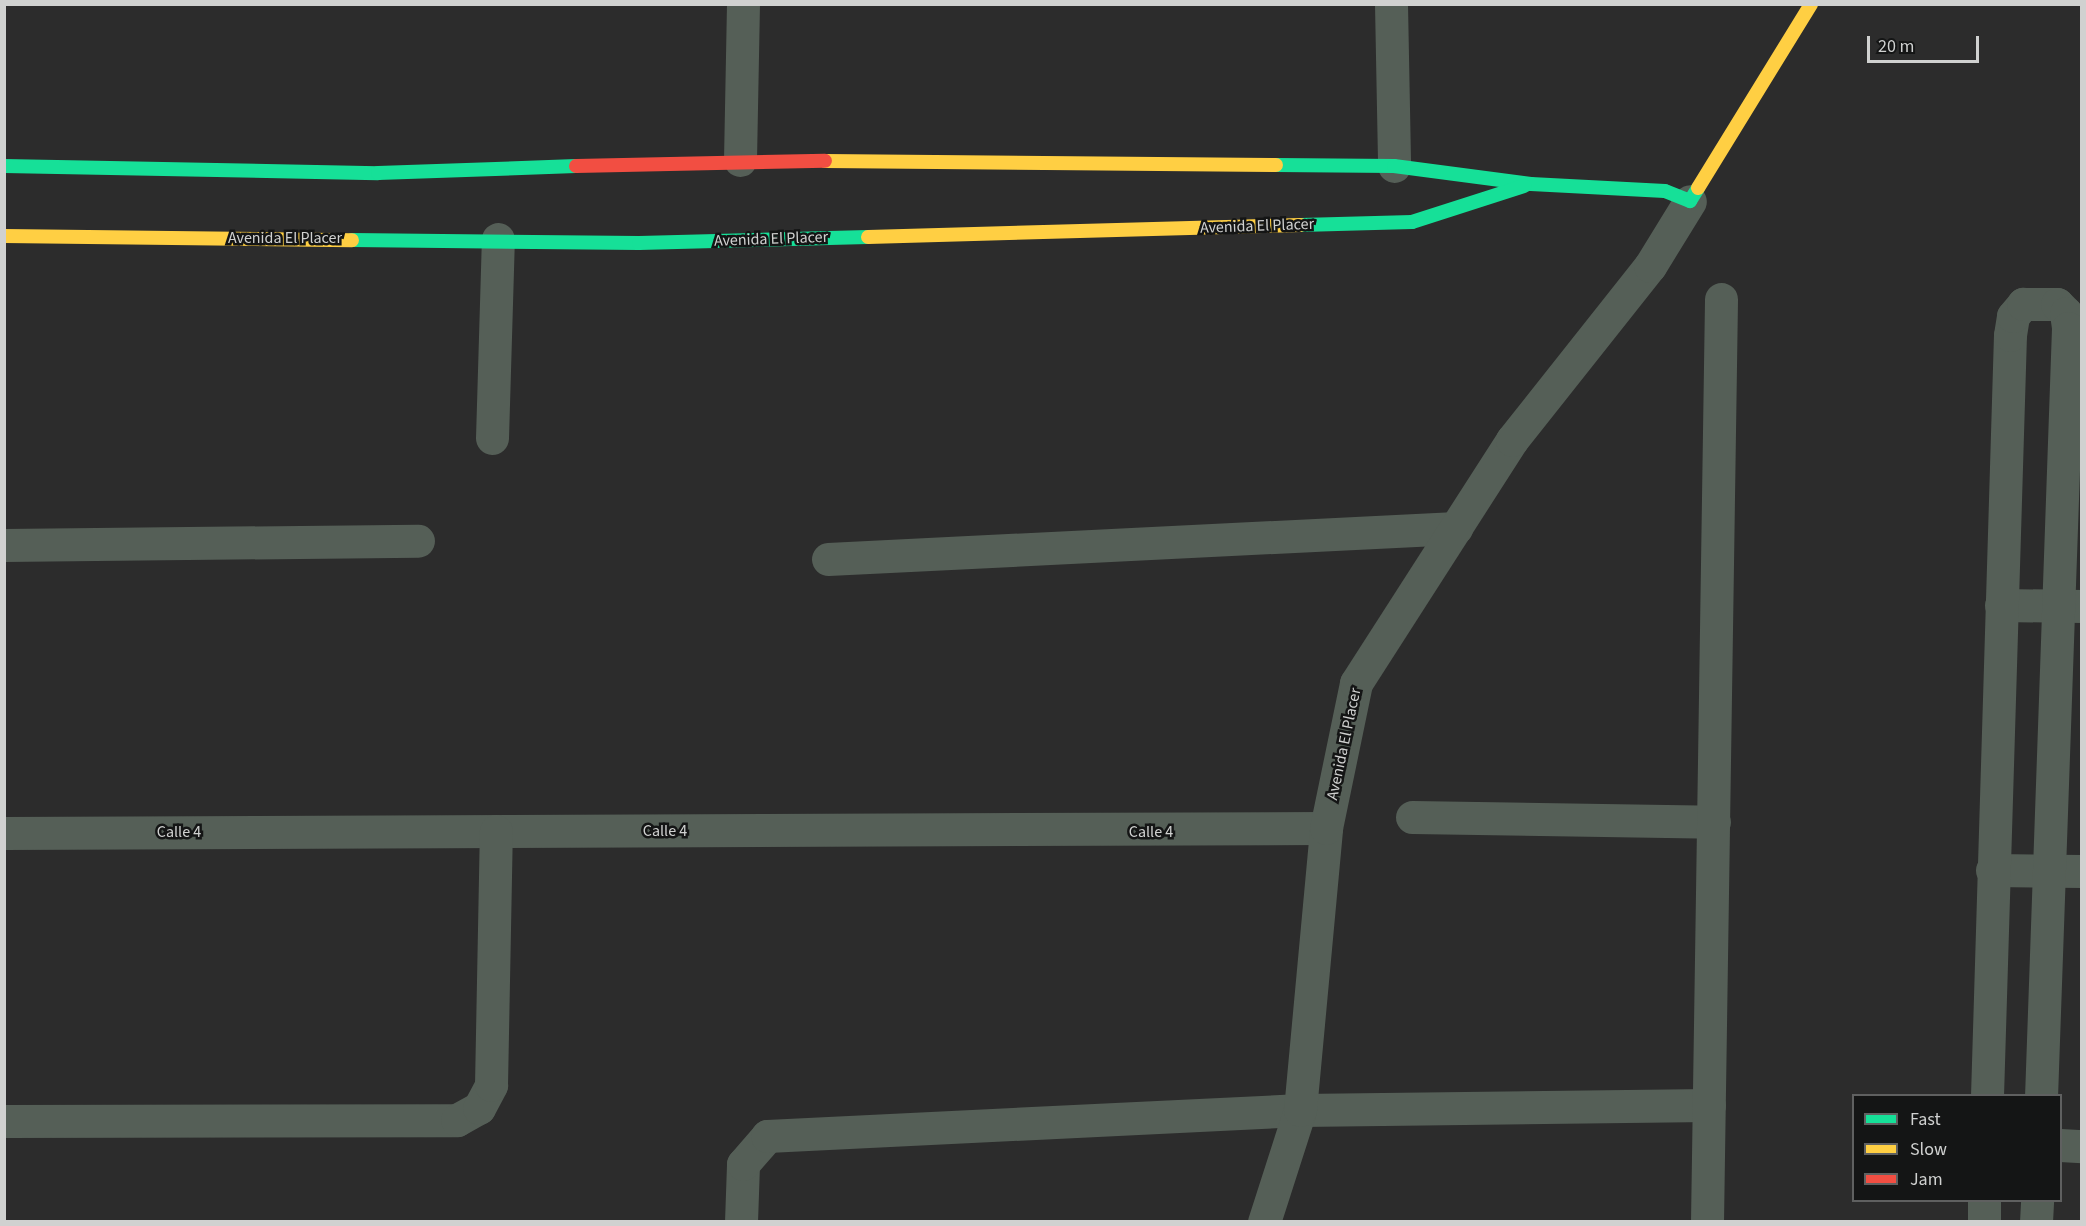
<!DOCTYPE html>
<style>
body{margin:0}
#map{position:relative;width:2086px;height:1226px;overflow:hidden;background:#2c2c2c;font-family:"Source Sans 3",sans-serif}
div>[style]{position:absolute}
.street>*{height:33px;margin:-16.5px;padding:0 16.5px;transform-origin:16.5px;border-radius:16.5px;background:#555f57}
.fast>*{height:14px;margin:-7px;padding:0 7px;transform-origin:7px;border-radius:7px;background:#16e098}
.slow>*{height:14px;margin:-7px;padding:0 7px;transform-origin:7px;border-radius:7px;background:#ffcf43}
.jam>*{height:14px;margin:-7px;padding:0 7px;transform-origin:7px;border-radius:7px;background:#f24e42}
span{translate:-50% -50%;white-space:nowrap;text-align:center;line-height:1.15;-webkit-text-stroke:5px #141515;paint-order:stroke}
.street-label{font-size:16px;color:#d0d1d0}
.frame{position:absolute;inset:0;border:6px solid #d0d1d0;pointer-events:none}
.legend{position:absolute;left:1852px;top:1094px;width:210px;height:108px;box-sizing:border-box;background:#141515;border:2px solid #5f6060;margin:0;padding:8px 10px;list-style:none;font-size:18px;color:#d0d1d0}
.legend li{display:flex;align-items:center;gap:12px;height:30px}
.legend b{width:30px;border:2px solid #5f6060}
.scale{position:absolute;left:1867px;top:36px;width:112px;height:27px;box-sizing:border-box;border:3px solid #d0d1d0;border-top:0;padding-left:8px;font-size:18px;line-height:21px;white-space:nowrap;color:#d0d1d0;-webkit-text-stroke:4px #141515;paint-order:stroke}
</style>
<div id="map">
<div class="street">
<i style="left:1391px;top:4px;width:162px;rotate:88.9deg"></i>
<i style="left:740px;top:160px;width:156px;rotate:-88.9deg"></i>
<i style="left:492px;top:438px;width:199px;rotate:-88.3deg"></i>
<i style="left:4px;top:545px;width:414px;rotate:-0.6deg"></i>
<i style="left:828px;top:559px;width:629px;rotate:-2.83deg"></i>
<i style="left:2001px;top:605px;width:81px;rotate:0.7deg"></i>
<i style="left:1412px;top:817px;width:302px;rotate:0.9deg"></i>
<i style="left:4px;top:833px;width:1322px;rotate:-0.22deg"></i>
<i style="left:1992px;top:870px;width:90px;rotate:0.6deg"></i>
<i style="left:1987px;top:1096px;width:761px;rotate:-88.27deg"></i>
<i style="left:2010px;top:335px;width:19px;rotate:-81deg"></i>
<i style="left:2013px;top:316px;width:16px;rotate:-50deg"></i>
<i style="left:2023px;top:304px;width:34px"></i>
<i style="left:2057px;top:304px;width:13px;rotate:45deg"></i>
<i style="left:2066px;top:313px;width:15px;rotate:82deg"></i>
<i style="left:2068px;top:328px;width:768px;rotate:92.01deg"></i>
<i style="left:4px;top:1121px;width:453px;rotate:-0.1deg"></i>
<i style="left:457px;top:1120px;width:25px;rotate:-29deg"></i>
<i style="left:479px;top:1108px;width:26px;rotate:-62deg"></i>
<i style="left:491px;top:1085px;width:254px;rotate:-88.9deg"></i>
<i style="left:2060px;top:1145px;width:22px;rotate:3deg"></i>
<i style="left:741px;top:1222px;width:58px;rotate:-88deg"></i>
<i style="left:743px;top:1164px;width:37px;rotate:-49deg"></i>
<i style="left:767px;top:1136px;width:534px;rotate:-2.79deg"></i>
<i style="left:1300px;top:1110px;width:409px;rotate:-0.7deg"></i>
<i style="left:1264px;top:1222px;width:118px;rotate:-72.2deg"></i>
<i style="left:1300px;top:1110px;width:283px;rotate:-84.7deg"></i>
<i style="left:1326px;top:828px;width:148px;rotate:-78.3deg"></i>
<i style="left:1356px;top:683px;width:289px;rotate:-57.3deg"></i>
<i style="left:1512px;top:440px;width:222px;rotate:-51.6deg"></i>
<i style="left:1650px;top:266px;width:76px;rotate:-58.4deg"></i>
<i style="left:1707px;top:1222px;width:923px;rotate:-89.13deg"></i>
<i style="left:1984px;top:1222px;width:22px;rotate:-90deg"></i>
<i style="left:2036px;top:1222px;width:22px;rotate:-87deg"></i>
</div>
<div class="fast">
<i style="left:1276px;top:165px;width:118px;rotate:0.5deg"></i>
<i style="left:1394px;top:166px;width:138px;rotate:7.5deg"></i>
<i style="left:1531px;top:184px;width:134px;rotate:3deg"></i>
<i style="left:1665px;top:191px;width:27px;rotate:22deg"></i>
<i style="left:1690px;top:201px;width:15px;rotate:-58deg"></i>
<i style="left:4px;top:166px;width:374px;rotate:1.1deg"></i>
<i style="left:378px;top:173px;width:198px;rotate:-2deg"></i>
<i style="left:1301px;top:225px;width:111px;rotate:-1.5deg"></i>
<i style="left:1412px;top:222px;width:118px;rotate:-17.8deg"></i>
<i style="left:352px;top:240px;width:287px;rotate:0.6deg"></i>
<i style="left:639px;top:243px;width:229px;rotate:-1.5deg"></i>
</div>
<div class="slow">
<i style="left:825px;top:161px;width:451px;rotate:0.5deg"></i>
<i style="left:1698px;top:188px;width:216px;rotate:-58.4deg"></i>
<i style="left:4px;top:236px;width:348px;rotate:0.7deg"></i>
<i style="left:868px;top:237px;width:433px;rotate:-1.6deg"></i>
</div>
<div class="jam">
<i style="left:576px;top:166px;width:249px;rotate:-1.2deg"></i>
</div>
<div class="street-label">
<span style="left:1257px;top:226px;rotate:-2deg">Avenida El Placer</span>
<span style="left:285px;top:238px">Avenida El Placer</span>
<span style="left:771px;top:239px;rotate:-2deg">Avenida El Placer</span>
<span style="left:1344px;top:744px;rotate:-78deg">Avenida El Placer</span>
<span style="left:665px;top:831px">Calle 4</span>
<span style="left:179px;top:832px">Calle 4</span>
<span style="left:1151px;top:832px">Calle 4</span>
</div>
<div class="frame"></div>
<ul class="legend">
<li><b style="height:8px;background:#16e098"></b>Fast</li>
<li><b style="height:8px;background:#ffcf43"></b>Slow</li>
<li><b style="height:8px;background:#f24e42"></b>Jam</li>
</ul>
<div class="scale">20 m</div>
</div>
